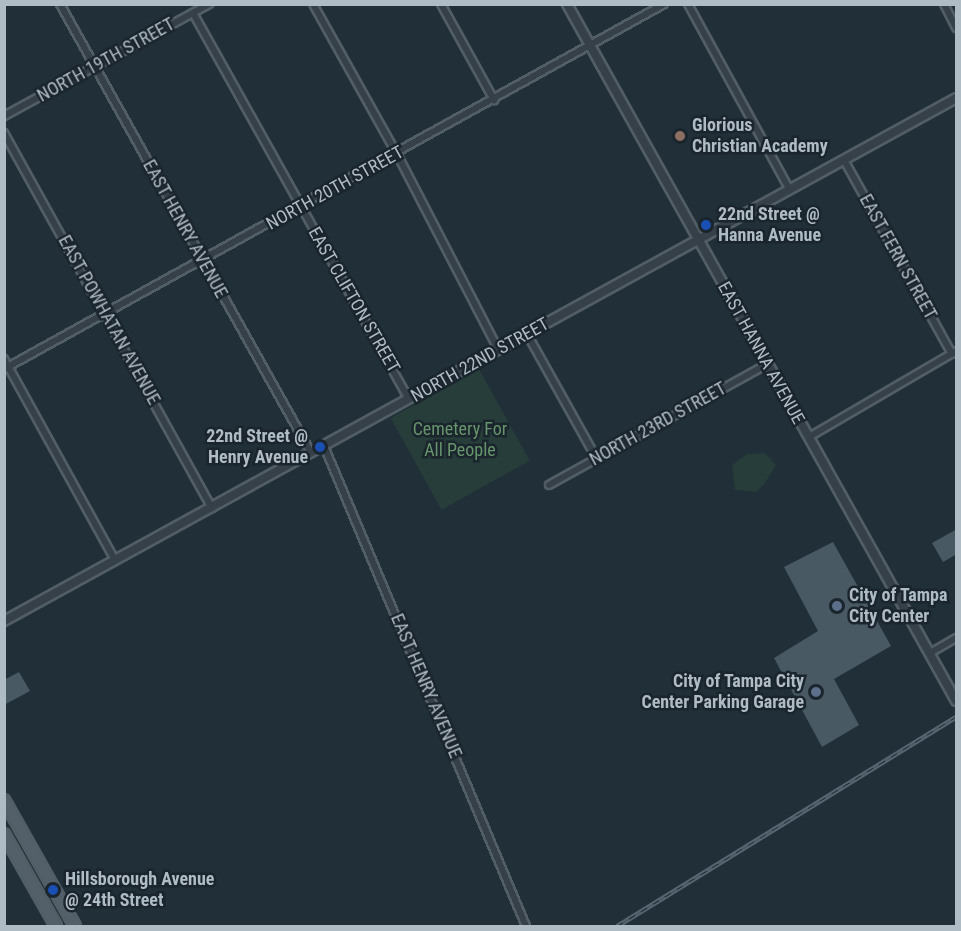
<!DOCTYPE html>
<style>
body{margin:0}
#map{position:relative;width:961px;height:931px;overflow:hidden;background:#212f38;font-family:"Roboto Condensed",sans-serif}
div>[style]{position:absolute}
.green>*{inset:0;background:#263d3a;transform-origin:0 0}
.building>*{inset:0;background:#495964}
.roads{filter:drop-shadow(2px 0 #525e66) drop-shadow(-2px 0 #525e66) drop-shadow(0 2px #525e66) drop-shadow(0 -2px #525e66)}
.minor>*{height:6px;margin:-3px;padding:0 3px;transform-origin:3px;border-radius:3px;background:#354049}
.tertiary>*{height:8px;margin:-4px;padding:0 4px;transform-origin:4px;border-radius:4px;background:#354049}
.primary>*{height:10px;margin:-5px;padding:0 5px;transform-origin:5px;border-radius:5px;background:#535f69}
.rail>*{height:4.5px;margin-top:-2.25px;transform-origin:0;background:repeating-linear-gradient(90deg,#1a252d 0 7px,#576570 0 14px);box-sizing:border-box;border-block:2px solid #576570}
.dots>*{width:16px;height:16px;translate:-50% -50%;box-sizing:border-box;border:3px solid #1a252d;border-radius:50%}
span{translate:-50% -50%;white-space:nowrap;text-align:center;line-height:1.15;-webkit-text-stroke:5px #1a252d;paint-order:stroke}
.street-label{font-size:18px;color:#afbbc5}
.poi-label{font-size:18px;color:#afbbc5;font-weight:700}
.left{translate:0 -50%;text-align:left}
.right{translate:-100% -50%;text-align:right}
.park-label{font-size:18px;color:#67956b}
.frame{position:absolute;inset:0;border:6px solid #afbbc5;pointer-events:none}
</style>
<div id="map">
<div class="green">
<i style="left:479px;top:369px;width:105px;height:101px;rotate:61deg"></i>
<i style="clip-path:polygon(765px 453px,776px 465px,765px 483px,756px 492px,735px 490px,732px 465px,747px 454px)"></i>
</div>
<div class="building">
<i style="clip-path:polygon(957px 529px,957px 554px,943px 562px,932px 543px)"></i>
<i style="clip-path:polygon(833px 542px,891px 646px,834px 679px,859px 725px,822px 747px,774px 658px,818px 631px,784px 567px)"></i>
<i style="clip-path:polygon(19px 672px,30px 691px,4px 705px,4px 680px)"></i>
</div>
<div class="roads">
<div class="minor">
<i style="left:60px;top:4px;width:514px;rotate:60.79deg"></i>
<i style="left:313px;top:4px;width:172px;rotate:60.8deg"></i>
<i style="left:397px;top:154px;width:220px;rotate:62.6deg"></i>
<i style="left:441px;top:4px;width:110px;rotate:61.1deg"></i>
<i style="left:688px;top:4px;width:212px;rotate:61.3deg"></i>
<i style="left:944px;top:4px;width:27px;rotate:63deg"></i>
<i style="left:193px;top:13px;width:442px;rotate:60.8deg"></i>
<i style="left:4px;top:116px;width:234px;rotate:-28.6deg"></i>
<i style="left:4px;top:133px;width:429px;rotate:61deg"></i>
<i style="left:844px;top:160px;width:222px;rotate:60.9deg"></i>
<i style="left:527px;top:334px;width:143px;rotate:60.8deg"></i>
<i style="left:4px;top:359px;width:230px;rotate:61.1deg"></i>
<i style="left:4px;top:369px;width:754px;rotate:-28.94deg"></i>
<i style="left:809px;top:437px;width:170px;rotate:-30.3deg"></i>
<i style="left:324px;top:446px;width:521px;rotate:67.18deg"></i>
<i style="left:549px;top:485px;width:249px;rotate:-29deg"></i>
<i style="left:930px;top:653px;width:30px;rotate:-30deg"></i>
</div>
<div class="tertiary">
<i style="left:567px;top:4px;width:798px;rotate:60.83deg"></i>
<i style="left:4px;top:621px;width:1086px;rotate:-28.78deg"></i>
</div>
<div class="primary">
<i style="left:4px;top:800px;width:145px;rotate:60.6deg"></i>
<i style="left:4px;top:834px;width:106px;rotate:60.5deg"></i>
</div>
</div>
<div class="rail">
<i style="left:617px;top:926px;width:398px;rotate:-31.7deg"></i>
</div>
<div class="dots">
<i style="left:680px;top:136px;background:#8d6e63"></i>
<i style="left:706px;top:225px;background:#1a4fb4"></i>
<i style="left:320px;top:447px;background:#1a4fb4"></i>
<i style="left:837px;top:606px;background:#5c6f8a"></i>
<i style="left:816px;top:692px;background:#5c6f8a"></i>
<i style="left:53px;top:890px;background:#1a4fb4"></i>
</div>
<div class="street-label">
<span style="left:106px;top:60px;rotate:-29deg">NORTH 19TH STREET</span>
<span style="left:335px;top:188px;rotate:-29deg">NORTH 20TH STREET</span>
<span style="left:185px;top:229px;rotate:61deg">EAST HENRY AVENUE</span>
<span style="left:898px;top:257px;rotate:61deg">EAST FERN STREET</span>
<span style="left:354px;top:300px;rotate:60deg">EAST CLIFTON STREET</span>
<span style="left:109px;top:320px;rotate:61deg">EAST POWHATAN AVENUE</span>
<span style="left:761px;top:353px;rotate:61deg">EAST HANNA AVENUE</span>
<span style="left:480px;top:360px;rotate:-29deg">NORTH 22ND STREET</span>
<span style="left:658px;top:424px;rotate:-29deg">NORTH 23RD STREET</span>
<span style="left:426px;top:686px;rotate:67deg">EAST HENRY AVENUE</span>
</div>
<div class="poi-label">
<span class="left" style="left:692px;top:136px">Glorious<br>Christian Academy</span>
<span class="left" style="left:718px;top:225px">22nd Street @<br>Hanna Avenue</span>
<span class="right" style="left:308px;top:447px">22nd Street @<br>Henry Avenue</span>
<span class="left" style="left:849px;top:606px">City of Tampa<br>City Center</span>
<span class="right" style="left:804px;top:692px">City of Tampa City<br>Center Parking Garage</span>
<span class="left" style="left:65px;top:890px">Hillsborough Avenue<br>@ 24th Street</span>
</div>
<div class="park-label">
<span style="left:460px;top:440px">Cemetery For<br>All People</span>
</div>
<div class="frame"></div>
</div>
